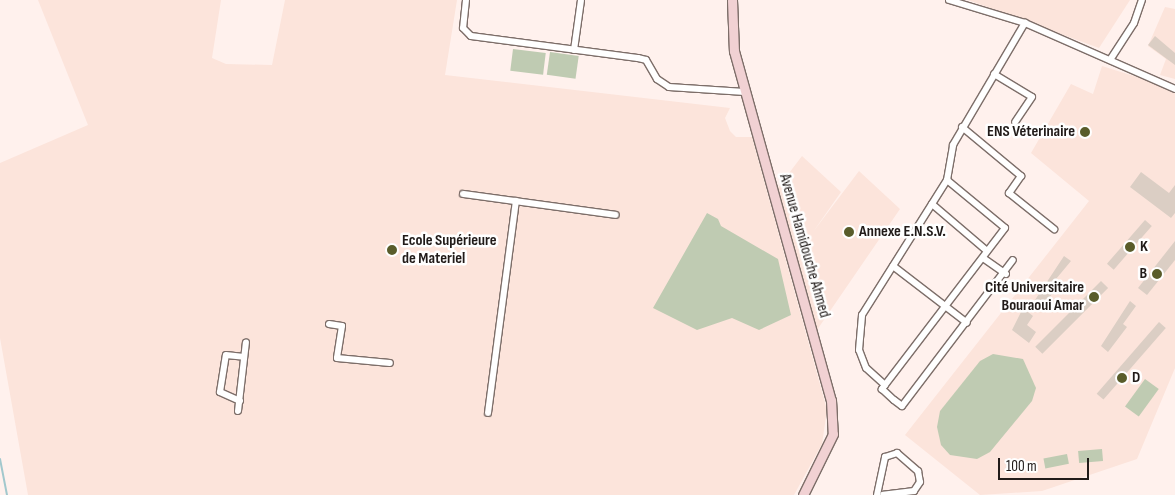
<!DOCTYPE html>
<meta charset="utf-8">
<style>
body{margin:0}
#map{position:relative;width:1175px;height:495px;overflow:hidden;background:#fff1ed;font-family:"Sofia Sans Condensed",sans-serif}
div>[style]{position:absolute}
.built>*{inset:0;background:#fce4db}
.green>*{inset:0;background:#bfcbb2;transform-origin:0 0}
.stream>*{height:2px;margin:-1px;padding:0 1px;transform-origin:1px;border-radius:1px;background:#a2c8cd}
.building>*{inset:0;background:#dbcec4;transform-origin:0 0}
.roads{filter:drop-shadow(1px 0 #7d6e69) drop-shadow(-1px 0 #7d6e69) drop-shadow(0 1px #7d6e69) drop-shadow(0 -1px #7d6e69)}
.street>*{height:6px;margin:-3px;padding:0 3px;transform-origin:3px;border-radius:3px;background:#fff}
.secondary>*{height:9px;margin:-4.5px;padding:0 4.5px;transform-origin:4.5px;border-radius:4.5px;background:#f1d1d3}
.dots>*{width:14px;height:14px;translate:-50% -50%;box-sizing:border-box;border:2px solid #fff;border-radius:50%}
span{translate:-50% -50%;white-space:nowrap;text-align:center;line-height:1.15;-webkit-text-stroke:5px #fff;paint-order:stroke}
.poi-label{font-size:16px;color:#211b19;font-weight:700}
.right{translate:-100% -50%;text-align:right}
.left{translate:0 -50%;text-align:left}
.street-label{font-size:16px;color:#211b19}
.scale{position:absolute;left:998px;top:458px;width:91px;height:22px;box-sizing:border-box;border:2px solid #211b19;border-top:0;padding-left:6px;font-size:15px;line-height:18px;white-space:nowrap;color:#211b19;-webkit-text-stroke:4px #fff;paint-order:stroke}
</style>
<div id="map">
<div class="built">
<i style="clip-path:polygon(38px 0,221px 0,212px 58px,226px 64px,272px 65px,285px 0,457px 0,445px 75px,730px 108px,725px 118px,730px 131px,736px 137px,752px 137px,827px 410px,822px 444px,794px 495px,28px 495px,0 338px,0 163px,88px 125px)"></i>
<i style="clip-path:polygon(968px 0,1130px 0,1099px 48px)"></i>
<i style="clip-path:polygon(1165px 7px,1175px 9px,1175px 79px,1160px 75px,1166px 59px,1148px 46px)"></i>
<i style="clip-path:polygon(1102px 66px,1175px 89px,1175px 368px,1137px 459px,1042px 491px,980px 495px,905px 435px,1089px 201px,1031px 153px,1071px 84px,1093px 94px)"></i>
<i style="clip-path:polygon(802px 156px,841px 192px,813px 232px,859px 171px,900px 209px,817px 330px,777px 189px)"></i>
</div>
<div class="green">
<i style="left:513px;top:49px;width:33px;height:22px;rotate:7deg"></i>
<i style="left:550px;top:52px;width:29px;height:23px;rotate:8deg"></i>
<i style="clip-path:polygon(707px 213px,718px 219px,721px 226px,778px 259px,791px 315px,759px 330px,732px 318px,697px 330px,653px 308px)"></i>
<i style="clip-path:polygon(993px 354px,1023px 359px,1036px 388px,1032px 401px,990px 452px,977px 459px,950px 455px,941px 445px,937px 427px,940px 411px,980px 361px)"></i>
<i style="left:1145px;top:379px;width:17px;height:34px;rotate:36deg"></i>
<i style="left:1102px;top:449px;width:12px;height:24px;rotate:85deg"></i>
<i style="left:1067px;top:454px;width:10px;height:24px;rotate:79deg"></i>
</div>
<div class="stream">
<i style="left:0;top:459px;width:37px;rotate:79deg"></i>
</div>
<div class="building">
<i style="clip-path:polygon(1155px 36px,1175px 53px,1175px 65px,1148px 45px)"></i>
<i style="clip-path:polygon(1141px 172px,1169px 193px,1175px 185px,1175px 213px,1171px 218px,1130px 187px)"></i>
<i style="left:1145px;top:220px;width:9px;height:58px;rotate:41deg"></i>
<i style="clip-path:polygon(1175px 241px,1175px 260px,1147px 295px,1138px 288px)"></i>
<i style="clip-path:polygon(1064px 256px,1071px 261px,1056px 279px,1061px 283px,1040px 309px,1033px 303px)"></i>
<i style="left:1101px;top:281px;width:10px;height:93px;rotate:45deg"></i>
<i style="clip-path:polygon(1130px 301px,1136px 306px,1123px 324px,1127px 327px,1108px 352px,1101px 346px)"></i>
<i style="clip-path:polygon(1023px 308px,1033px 316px,1027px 325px,1036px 332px,1029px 343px,1012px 330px)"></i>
<i style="left:1159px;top:322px;width:9px;height:95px;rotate:41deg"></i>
</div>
<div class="roads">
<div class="street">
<i style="left:466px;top:0;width:28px;rotate:96deg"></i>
<i style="left:463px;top:28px;width:11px;rotate:45deg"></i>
<i style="left:471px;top:36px;width:168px;rotate:7.5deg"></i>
<i style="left:638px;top:58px;width:8px;rotate:14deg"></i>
<i style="left:646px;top:60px;width:22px;rotate:60deg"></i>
<i style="left:657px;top:79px;width:14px;rotate:34deg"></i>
<i style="left:669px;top:87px;width:76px;rotate:3.8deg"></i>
<i style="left:949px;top:0;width:79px;rotate:16.8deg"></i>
<i style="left:1025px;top:23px;width:164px;rotate:23.7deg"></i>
<i style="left:574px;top:50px;width:50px;rotate:-82deg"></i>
<i style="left:1110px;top:60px;width:44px;rotate:-57deg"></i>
<i style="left:1134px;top:23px;width:24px;rotate:-71deg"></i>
<i style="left:994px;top:74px;width:44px;rotate:31.2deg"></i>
<i style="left:1032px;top:97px;width:30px;rotate:124deg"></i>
<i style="left:962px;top:127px;width:77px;rotate:39.7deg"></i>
<i style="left:1021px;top:176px;width:21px;rotate:125deg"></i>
<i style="left:1009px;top:193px;width:58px;rotate:38.7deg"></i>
<i style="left:947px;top:180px;width:75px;rotate:39.6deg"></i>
<i style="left:1005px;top:228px;width:203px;rotate:127.4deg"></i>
<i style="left:882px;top:389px;width:16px;rotate:43deg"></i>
<i style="left:894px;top:400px;width:10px;rotate:37deg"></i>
<i style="left:902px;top:406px;width:183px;rotate:-52.8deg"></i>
<i style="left:463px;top:194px;width:154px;rotate:7.8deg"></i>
<i style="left:932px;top:204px;width:72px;rotate:40.5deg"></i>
<i style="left:983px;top:258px;width:28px;rotate:35deg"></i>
<i style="left:893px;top:266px;width:93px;rotate:37.6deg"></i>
<i style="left:329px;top:324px;width:13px;rotate:9deg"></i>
<i style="left:342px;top:326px;width:32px;rotate:99deg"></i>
<i style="left:337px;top:358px;width:53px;rotate:5.4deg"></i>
<i style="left:885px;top:385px;width:25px;rotate:-138deg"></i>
<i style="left:866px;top:368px;width:19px;rotate:-111deg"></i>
<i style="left:859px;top:350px;width:35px;rotate:-85deg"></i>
<i style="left:862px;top:315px;width:160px;rotate:-57.8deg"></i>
<i style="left:947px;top:180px;width:36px;rotate:-80deg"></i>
<i style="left:953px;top:145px;width:142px;rotate:-59.5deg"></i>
<i style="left:240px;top:401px;width:22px;rotate:-156deg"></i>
<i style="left:220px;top:392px;width:37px;rotate:-81deg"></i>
<i style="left:226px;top:355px;width:18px;rotate:6deg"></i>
<i style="left:238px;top:411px;width:69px;rotate:-83.4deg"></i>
<i style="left:488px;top:413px;width:214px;rotate:-82.5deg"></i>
<i style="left:877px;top:495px;width:39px;rotate:-78deg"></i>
<i style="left:885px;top:457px;width:13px;rotate:-18deg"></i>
<i style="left:897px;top:453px;width:28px;rotate:41deg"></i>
<i style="left:918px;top:471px;width:11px;rotate:80deg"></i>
<i style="left:920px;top:482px;width:11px;rotate:124deg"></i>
<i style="left:914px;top:491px;width:31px;rotate:173deg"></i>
</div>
<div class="secondary">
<i style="left:732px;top:0;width:51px;rotate:87.8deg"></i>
<i style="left:734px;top:51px;width:362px;rotate:74.5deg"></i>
<i style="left:831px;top:400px;width:34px;rotate:87deg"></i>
<i style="left:833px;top:434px;width:68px;rotate:116.2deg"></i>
</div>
</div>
<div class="dots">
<i style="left:1085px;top:132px;background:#595c2a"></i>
<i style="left:849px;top:232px;background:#595c2a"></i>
<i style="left:1130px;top:247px;background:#595c2a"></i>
<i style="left:392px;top:250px;background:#595c2a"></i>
<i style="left:1157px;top:274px;background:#595c2a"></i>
<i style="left:1094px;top:297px;background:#595c2a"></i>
<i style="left:1122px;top:378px;background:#595c2a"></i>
</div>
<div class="poi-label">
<span class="right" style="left:1075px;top:132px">ENS Véterinaire</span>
<span class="left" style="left:859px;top:232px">Annexe E.N.S.V.</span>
<span class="left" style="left:402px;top:250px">Ecole Supérieure<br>de Materiel</span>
<span class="left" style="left:1140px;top:247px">K</span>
<span class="right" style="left:1147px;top:274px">B</span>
<span class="right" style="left:1084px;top:297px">Cité Universitaire<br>Bouraoui Amar</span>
<span class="left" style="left:1132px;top:378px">D</span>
</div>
<div class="street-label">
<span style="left:804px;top:246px;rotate:74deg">Avenue Hamidouche Ahmed</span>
</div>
<div class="scale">100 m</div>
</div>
